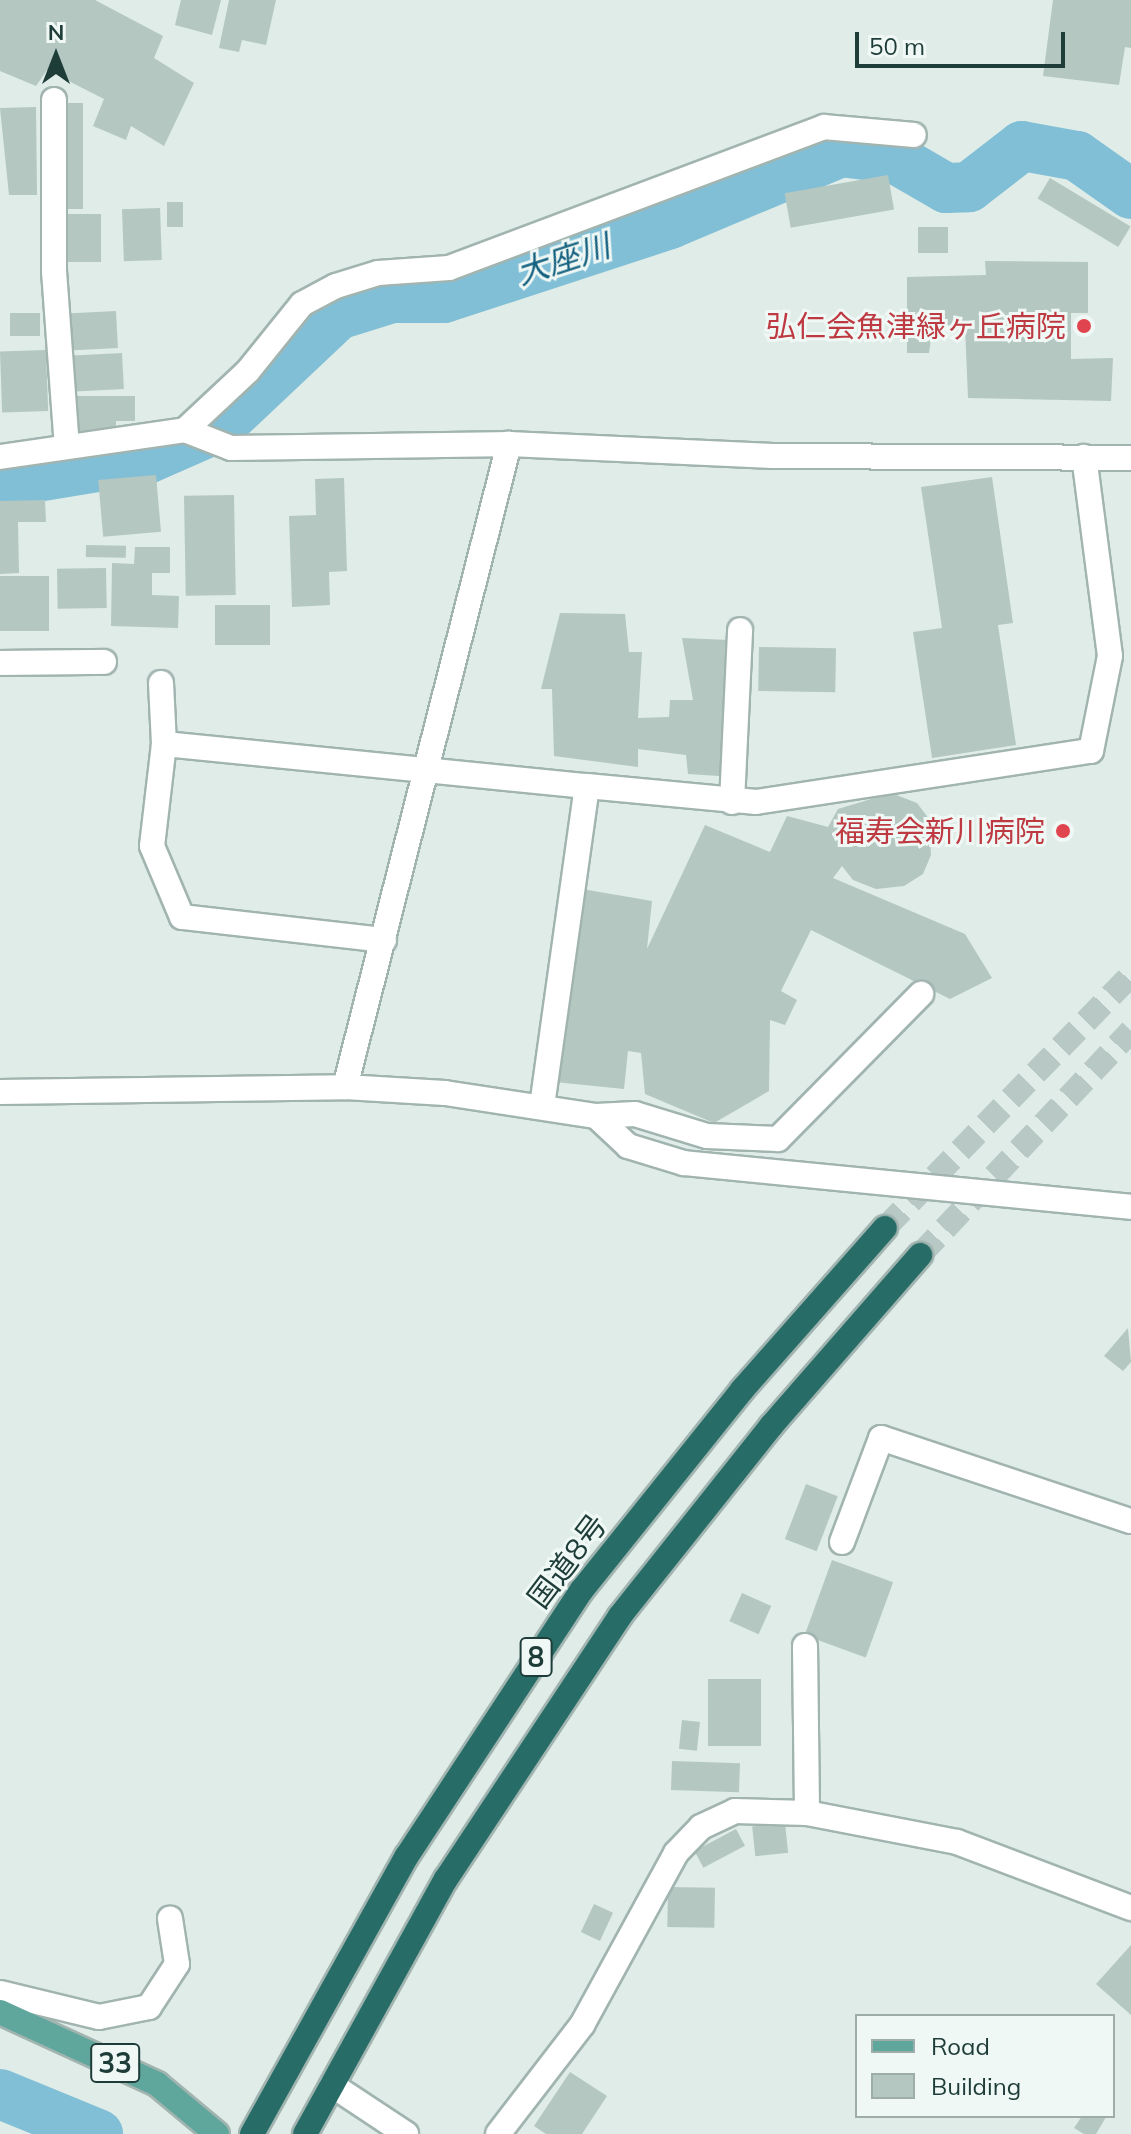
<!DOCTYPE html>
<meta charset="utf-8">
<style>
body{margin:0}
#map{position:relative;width:1131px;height:2134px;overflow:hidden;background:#dfece8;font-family:Mulish,"Noto Sans JP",sans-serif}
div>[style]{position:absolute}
.river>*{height:50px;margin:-25px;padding:0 25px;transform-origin:25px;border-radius:25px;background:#81bfd7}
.building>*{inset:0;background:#b4c7c1;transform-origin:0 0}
.highway-tunnel>*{height:24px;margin-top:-12px;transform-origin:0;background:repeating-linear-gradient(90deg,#b8c9c5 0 24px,transparent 0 36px)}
.roads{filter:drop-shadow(2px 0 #a1b4b0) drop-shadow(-2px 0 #a1b4b0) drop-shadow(0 2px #a1b4b0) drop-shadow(0 -2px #a1b4b0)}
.minor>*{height:24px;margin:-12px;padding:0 12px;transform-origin:12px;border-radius:12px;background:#fff}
.major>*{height:24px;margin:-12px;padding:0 12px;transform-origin:12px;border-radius:12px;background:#5fa69c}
.highway>*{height:24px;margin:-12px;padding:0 12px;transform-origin:12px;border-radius:12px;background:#276c66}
.dots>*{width:22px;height:22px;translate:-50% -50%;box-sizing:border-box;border:4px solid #f0f8f5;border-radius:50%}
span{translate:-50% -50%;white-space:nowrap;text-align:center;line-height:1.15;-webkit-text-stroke:6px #f0f8f5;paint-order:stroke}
.shield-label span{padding:2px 6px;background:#f0f8f5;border:2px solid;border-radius:6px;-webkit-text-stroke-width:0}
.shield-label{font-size:28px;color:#1e3d39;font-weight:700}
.health-label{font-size:30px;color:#be3a42}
.right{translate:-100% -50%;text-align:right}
.street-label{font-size:30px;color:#1e3d39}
.water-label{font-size:32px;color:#13607f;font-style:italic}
.legend{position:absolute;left:855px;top:2014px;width:260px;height:104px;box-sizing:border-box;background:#f0f8f5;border:2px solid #9cadaa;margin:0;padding:10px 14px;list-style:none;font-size:24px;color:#1e3d39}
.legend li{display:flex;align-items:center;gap:16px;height:40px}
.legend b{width:40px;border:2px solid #9cadaa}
.north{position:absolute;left:16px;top:16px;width:80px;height:80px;-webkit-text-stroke:6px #f0f8f5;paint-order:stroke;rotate:0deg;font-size:22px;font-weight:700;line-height:32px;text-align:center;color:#1e3d39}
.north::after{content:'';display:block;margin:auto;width:28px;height:36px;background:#1e3d39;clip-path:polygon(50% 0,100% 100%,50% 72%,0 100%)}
.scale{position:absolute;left:855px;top:32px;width:210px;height:36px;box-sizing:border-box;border:4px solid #1e3d39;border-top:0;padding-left:10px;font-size:24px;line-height:28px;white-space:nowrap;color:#1e3d39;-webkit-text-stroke:6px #f0f8f5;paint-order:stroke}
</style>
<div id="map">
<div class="river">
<i style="left:0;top:483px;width:149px;rotate:-9.3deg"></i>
<i style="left:147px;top:459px;width:77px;rotate:-23.6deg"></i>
<i style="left:218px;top:428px;width:165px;rotate:-43.3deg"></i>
<i style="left:338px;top:315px;width:57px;rotate:-17.5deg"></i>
<i style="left:392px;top:298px;width:52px"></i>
<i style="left:444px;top:298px;width:238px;rotate:-18.1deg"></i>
<i style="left:670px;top:224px;width:186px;rotate:-22.8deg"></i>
<i style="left:841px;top:152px;width:55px;rotate:7.3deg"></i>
<i style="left:896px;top:159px;width:58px;rotate:30.1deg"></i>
<i style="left:946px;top:188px;width:23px;rotate:-2deg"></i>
<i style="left:969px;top:187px;width:67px;rotate:-37.7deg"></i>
<i style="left:1022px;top:146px;width:56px;rotate:10.3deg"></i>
<i style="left:1077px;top:156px;width:66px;rotate:35.1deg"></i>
<i style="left:0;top:2094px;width:106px;rotate:22.2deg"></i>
</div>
<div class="building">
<i style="clip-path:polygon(0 0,95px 0,163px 36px,154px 58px,194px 83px,164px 146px,131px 126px,126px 140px,93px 126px,104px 99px,47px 70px,36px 86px,0 71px)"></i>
<i style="clip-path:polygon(181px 0,221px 0,212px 35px,175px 25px)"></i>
<i style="clip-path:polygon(229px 0,276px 0,266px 45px,242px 40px,239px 52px,219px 48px)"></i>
<i style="clip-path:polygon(1053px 0,1131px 0,1131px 48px,1125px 47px,1119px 85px,1043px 76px)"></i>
<i style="left:62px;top:103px;width:21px;height:106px"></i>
<i style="clip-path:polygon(36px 107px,37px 195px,9px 195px,0 108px)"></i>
<i style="left:888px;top:175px;width:35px;height:105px;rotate:80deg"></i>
<i style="left:1050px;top:178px;width:94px;height:24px;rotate:31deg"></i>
<i style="left:167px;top:202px;width:16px;height:25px"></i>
<i style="left:160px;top:208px;width:52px;height:38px;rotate:88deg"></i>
<i style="left:63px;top:214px;width:38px;height:48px"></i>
<i style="left:918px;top:227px;width:30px;height:26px"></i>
<i style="clip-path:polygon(985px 261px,1088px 262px,1088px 313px,1071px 313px,1071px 359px,1113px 358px,1111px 401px,968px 398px,965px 326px,933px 325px,929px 353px,907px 353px,907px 277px,986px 275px)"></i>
<i style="left:116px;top:311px;width:37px;height:49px;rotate:87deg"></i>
<i style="left:10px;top:313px;width:30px;height:23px"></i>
<i style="left:46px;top:350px;width:61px;height:46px;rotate:88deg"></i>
<i style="left:122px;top:353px;width:36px;height:53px;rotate:87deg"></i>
<i style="clip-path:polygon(74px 396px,135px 396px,135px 421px,116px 421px,116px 433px,74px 433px)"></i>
<i style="left:156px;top:475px;width:57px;height:58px;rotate:85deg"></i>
<i style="clip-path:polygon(992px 477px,1013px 623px,998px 625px,1016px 745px,932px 758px,913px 632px,942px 628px,921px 487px)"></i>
<i style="clip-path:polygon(344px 478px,347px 571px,329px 572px,330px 605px,292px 607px,289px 516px,316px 515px,315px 479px)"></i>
<i style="left:234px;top:495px;width:100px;height:50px;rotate:89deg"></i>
<i style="clip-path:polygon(45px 500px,46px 522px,18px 522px,19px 573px,0 574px,0 501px)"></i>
<i style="left:86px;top:545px;width:40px;height:12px;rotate:1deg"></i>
<i style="clip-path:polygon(135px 547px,170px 547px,170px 573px,152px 573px,152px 595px,179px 596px,178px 628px,111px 626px,112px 563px,134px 564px)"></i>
<i style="left:106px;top:568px;width:40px;height:49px;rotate:89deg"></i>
<i style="left:49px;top:576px;width:55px;height:49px;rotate:90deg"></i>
<i style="left:215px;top:605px;width:55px;height:40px"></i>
<i style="clip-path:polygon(560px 613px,625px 614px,629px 652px,642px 652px,638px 718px,669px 717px,670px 700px,693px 700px,682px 638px,729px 640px,719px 776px,688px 774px,686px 755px,638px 749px,638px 767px,554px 756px,552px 689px,541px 689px)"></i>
<i style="left:759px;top:647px;width:77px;height:44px;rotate:1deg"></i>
<i style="clip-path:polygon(891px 793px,917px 803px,929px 819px,931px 855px,923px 874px,904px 886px,876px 889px,853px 880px,842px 866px,833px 878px,965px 934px,992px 978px,950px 999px,811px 930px,781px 991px,797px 1000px,785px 1025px,770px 1020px,769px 1091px,714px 1123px,645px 1094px,641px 1053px,628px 1051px,624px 1089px,555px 1082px,582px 889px,652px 901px,647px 949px,705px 825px,770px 852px,787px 816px,828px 827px,838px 809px)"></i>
<i style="clip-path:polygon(1128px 1328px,1131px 1362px,1123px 1371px,1104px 1356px)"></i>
<i style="left:806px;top:1484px;width:34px;height:59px;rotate:21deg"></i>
<i style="left:832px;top:1560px;width:65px;height:80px;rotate:20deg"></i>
<i style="left:742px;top:1593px;width:32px;height:31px;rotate:24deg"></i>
<i style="left:708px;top:1679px;width:53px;height:67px"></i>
<i style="left:682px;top:1720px;width:18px;height:29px;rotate:6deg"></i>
<i style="left:672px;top:1761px;width:68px;height:29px;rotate:2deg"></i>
<i style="left:785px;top:1823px;width:30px;height:33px;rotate:84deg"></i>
<i style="left:736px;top:1829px;width:19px;height:47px;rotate:62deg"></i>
<i style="left:668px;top:1887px;width:47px;height:40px;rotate:1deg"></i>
<i style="left:594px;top:1904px;width:21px;height:31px;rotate:25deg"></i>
<i style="clip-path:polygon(1131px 1945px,1131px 2015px,1096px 1984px)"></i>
<i style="clip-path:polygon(570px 2072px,607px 2096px,582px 2134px,546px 2134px,534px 2126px)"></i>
<i style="clip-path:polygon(1082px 2116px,1104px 2116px,1106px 2117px,1096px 2134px,1084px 2134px,1074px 2128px)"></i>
</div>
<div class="highway-tunnel">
<i style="left:885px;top:1228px;width:353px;rotate:-45.8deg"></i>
<i style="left:920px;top:1255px;width:308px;rotate:-46.7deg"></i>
</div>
<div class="roads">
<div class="minor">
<i style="left:54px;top:100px;width:171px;rotate:90deg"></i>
<i style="left:54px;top:271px;width:176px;rotate:85.8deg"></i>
<i style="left:185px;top:430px;width:86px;rotate:-43.1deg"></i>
<i style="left:248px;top:371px;width:86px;rotate:-51.1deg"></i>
<i style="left:302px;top:304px;width:38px;rotate:-28deg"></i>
<i style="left:336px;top:286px;width:44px;rotate:-17.2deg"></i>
<i style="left:378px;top:273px;width:71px;rotate:-4deg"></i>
<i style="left:449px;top:268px;width:401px;rotate:-20.6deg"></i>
<i style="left:824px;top:127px;width:90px;rotate:5.1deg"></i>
<i style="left:0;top:457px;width:187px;rotate:-8.3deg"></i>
<i style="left:185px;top:430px;width:49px;rotate:21.4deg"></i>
<i style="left:231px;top:448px;width:278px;rotate:-0.8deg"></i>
<i style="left:509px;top:444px;width:264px;rotate:2.6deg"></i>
<i style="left:773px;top:456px;width:358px;rotate:0.3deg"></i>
<i style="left:0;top:663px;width:104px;rotate:-0.6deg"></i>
<i style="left:161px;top:683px;width:61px;rotate:87.2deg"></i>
<i style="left:732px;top:802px;width:172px;rotate:-87.3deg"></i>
<i style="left:384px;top:940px;width:203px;rotate:-173.5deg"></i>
<i style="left:182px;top:917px;width:77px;rotate:-112.9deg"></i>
<i style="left:152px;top:846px;width:103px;rotate:-83.3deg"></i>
<i style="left:164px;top:744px;width:425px;rotate:5.7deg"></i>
<i style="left:345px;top:1087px;width:664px;rotate:-75.69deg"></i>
<i style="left:0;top:1092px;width:345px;rotate:-0.8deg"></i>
<i style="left:345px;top:1087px;width:100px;rotate:3.4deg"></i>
<i style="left:445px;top:1093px;width:153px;rotate:8.7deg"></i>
<i style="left:596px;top:1116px;width:44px;rotate:43.2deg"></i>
<i style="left:628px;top:1146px;width:59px;rotate:16.9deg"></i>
<i style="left:684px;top:1163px;width:449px;rotate:5.6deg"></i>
<i style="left:542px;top:1106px;width:323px;rotate:-82deg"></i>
<i style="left:587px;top:786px;width:170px;rotate:5.4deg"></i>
<i style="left:756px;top:802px;width:339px;rotate:-8.7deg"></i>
<i style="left:1091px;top:751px;width:97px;rotate:-78.7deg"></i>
<i style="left:1110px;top:656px;width:201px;rotate:-97.4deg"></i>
<i style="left:596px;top:1116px;width:39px;rotate:-3deg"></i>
<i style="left:635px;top:1114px;width:75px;rotate:17deg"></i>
<i style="left:707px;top:1136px;width:71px;rotate:2.4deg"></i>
<i style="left:778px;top:1139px;width:204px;rotate:-45.4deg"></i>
<i style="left:842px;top:1542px;width:111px;rotate:-69.4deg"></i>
<i style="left:881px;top:1438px;width:263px;rotate:18.4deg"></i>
<i style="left:805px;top:1646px;width:167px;rotate:89.3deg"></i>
<i style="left:0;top:1993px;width:102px;rotate:13.6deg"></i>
<i style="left:99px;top:2017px;width:51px;rotate:-11.3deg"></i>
<i style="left:149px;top:2007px;width:51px;rotate:-56.9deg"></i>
<i style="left:177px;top:1964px;width:46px;rotate:-98.8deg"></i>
<i style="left:332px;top:2085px;width:89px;rotate:33.5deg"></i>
<i style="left:498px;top:2134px;width:138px;rotate:-52.4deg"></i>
<i style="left:582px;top:2025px;width:196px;rotate:-61.3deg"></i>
<i style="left:676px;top:1853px;width:36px;rotate:-46deg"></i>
<i style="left:701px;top:1827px;width:38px;rotate:-25deg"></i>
<i style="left:735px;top:1811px;width:72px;rotate:1.6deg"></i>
<i style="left:807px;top:1813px;width:153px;rotate:10.9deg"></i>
<i style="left:957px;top:1842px;width:186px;rotate:20.8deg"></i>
</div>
<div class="major">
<i style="left:0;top:2012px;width:173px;rotate:24.6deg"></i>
<i style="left:157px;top:2084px;width:78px;rotate:39.8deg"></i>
</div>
<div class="highway">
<i style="left:252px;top:2134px;width:318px;rotate:-60.9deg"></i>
<i style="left:407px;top:1856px;width:318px;rotate:-56.7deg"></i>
<i style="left:582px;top:1590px;width:256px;rotate:-51.3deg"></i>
<i style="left:742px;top:1390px;width:216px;rotate:-48.6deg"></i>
<i style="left:305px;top:2134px;width:291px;rotate:-61.1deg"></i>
<i style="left:446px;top:1879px;width:315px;rotate:-56.5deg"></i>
<i style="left:620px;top:1616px;width:243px;rotate:-51.5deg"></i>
<i style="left:771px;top:1426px;width:227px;rotate:-48.9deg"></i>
</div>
</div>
<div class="dots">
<i style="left:1084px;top:326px;background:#e0444e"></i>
<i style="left:1063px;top:831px;background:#e0444e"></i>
</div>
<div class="shield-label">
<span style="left:536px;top:1657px">8</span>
<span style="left:115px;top:2063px">33</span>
</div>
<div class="health-label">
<span class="right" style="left:1066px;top:326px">弘仁会魚津緑ヶ丘病院</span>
<span class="right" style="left:1045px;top:831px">福寿会新川病院</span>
</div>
<div class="street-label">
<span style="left:567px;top:1561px;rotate:-53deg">国道8号</span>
</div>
<div class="water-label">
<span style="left:563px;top:259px;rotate:-18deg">大座川</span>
</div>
<ul class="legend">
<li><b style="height:10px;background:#5fa69c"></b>Road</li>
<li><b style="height:22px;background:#b4c7c1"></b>Building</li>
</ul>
<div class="north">N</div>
<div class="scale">50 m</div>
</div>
